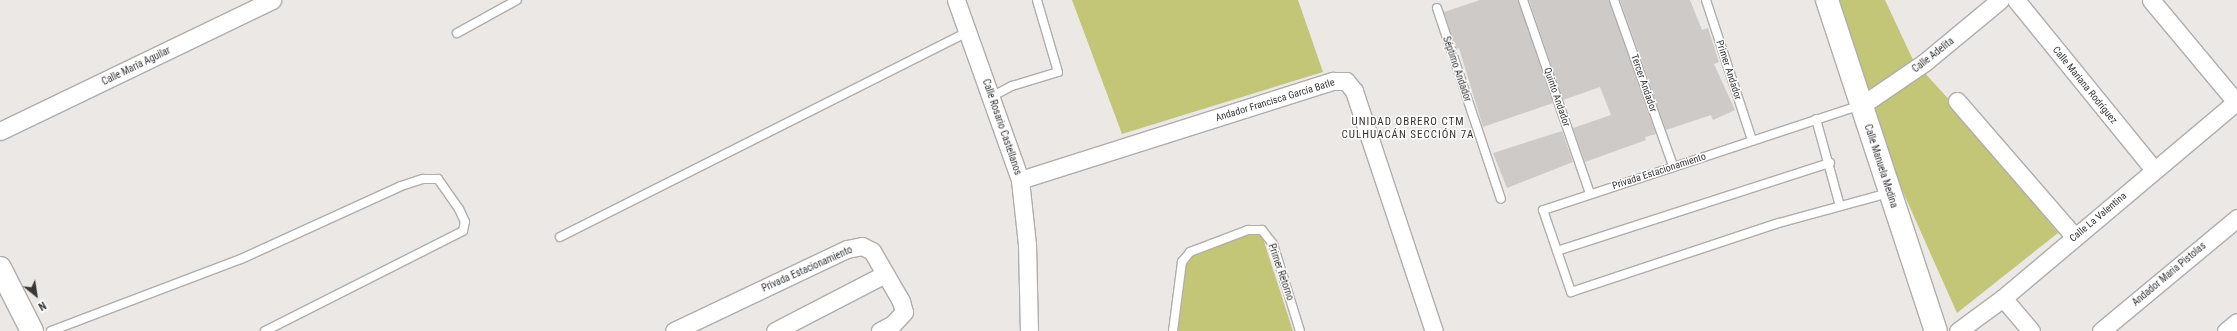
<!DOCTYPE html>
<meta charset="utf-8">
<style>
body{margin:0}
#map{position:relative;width:2237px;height:331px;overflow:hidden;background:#ebe8e6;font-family:"Roboto Condensed",sans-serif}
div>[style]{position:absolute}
.green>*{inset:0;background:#c2c676}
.building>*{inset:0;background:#cecac8}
.roads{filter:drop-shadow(1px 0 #b0adab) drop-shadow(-1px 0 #b0adab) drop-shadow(0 1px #b0adab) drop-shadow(0 -1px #b0adab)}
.lane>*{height:8px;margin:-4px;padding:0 4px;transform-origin:4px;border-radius:4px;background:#fff}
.street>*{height:17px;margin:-8.5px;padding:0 8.5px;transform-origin:8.5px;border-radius:8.5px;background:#fff}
.secondary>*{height:22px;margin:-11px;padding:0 11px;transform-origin:11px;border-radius:11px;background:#fff}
span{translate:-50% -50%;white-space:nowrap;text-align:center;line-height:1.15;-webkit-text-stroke:3px #fff;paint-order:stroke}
.street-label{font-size:10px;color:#373535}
.neighbourhood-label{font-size:11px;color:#34312f;letter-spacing:1px}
.north{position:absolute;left:16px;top:275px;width:40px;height:40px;-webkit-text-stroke:3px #fff;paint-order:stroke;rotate:150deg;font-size:11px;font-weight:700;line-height:16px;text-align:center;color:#373535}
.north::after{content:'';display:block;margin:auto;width:14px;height:18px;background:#373535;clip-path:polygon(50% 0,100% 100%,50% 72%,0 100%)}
</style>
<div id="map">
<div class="green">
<i style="clip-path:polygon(1072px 0,1298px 0,1323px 72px,1122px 134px)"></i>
<i style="clip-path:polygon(1835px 0,1885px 0,1913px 60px,1953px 104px,2058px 233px,1957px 313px,1879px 138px)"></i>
<i style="clip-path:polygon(1260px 229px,1293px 331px,1178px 331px,1188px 254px)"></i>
</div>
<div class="building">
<i style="clip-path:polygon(1480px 0,1518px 0,1553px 103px,1483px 127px,1459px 48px,1456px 49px,1444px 12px)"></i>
<i style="clip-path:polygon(1529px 0,1609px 0,1656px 134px,1645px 137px,1646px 140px,1585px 162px,1573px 128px,1611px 115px,1600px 87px,1563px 100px)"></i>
<i style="clip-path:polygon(1620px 0,1690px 0,1702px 30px,1708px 28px,1719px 62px,1714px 64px,1735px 110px,1713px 120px,1711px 115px,1666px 130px)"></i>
<i style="clip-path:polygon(1562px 131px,1573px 162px,1507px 188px,1493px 153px)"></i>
</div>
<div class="roads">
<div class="lane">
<i style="left:1523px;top:0;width:205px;rotate:70.9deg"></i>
<i style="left:1614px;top:0;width:176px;rotate:70.4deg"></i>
<i style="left:1706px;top:0;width:147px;rotate:71.8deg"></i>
<i style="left:1437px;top:8px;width:201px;rotate:71.5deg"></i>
<i style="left:457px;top:33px;width:68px;rotate:-28.8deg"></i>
<i style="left:991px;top:97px;width:24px;rotate:-28deg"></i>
<i style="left:1012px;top:86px;width:48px;rotate:-16.9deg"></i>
<i style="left:1058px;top:72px;width:75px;rotate:-106.3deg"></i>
<i style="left:1861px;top:105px;width:335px;rotate:161.7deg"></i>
<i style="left:1543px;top:210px;width:87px;rotate:71.1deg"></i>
<i style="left:1571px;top:292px;width:219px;rotate:-18.4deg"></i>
<i style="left:1779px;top:223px;width:114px;rotate:-15.3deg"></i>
<i style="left:1816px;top:119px;width:90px;rotate:74.6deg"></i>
<i style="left:560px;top:237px;width:457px;rotate:-26.7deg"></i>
<i style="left:1557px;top:251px;width:287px;rotate:-17.9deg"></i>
<i style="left:51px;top:331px;width:203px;rotate:-20.8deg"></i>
<i style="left:241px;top:259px;width:176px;rotate:-24.5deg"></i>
<i style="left:401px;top:186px;width:23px;rotate:-18deg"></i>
<i style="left:423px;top:179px;width:15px"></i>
<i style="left:438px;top:179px;width:37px;rotate:55deg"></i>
<i style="left:459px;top:209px;width:14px;rotate:65deg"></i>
<i style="left:465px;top:222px;width:9px;rotate:103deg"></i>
<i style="left:463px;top:231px;width:222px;rotate:153.2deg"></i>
<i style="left:1173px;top:331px;width:70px;rotate:-82.6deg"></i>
<i style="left:1182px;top:262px;width:13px;rotate:-51deg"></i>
<i style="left:1190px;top:252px;width:62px;rotate:-20.8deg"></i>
<i style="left:1248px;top:230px;width:14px"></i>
<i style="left:1262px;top:230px;width:18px;rotate:52deg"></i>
<i style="left:1273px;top:244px;width:91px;rotate:72.8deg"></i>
</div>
<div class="street">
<i style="left:956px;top:0;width:191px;rotate:70.4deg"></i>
<i style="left:1020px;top:180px;width:64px;rotate:83.8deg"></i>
<i style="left:1027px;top:244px;width:87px;rotate:88.7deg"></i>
<i style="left:2016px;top:0;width:219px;rotate:50.9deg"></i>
<i style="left:2151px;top:0;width:133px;rotate:50.2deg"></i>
<i style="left:1957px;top:101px;width:179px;rotate:49.1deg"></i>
<i style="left:1862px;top:105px;width:76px;rotate:-34.3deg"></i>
<i style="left:1925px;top:62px;width:97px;rotate:-39.6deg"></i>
<i style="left:0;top:131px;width:302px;rotate:-25.7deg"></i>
<i style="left:1020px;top:180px;width:328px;rotate:-17.6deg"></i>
<i style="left:1333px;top:81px;width:13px"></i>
<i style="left:1346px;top:81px;width:13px;rotate:51deg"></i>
<i style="left:1354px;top:91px;width:253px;rotate:71.6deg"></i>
<i style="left:2003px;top:298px;width:43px;rotate:49.7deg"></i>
<i style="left:674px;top:331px;width:191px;rotate:-25.4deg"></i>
<i style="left:847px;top:249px;width:15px;rotate:-11deg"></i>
<i style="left:862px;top:246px;width:11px;rotate:27deg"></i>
<i style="left:872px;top:251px;width:58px;rotate:59.9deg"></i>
<i style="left:901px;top:301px;width:11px;rotate:75deg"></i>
<i style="left:904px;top:312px;width:16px;rotate:133deg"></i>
<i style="left:893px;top:324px;width:15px;rotate:152deg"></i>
<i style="left:775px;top:331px;width:124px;rotate:-27.4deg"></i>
<i style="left:1958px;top:331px;width:56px;rotate:-36.3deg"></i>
<i style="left:2003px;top:298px;width:306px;rotate:-40.1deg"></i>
<i style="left:2101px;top:331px;width:177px;rotate:-39.7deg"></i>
<i style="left:2226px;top:331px;width:14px;rotate:-39deg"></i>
</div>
<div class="secondary">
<i style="left:1827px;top:0;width:348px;rotate:71.8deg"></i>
<i style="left:0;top:268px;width:71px;rotate:63.1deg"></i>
</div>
</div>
<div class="street-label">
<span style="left:1933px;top:55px;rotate:-38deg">Calle Adelita</span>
<span style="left:136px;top:66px;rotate:-26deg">Calle María Aguilar</span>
<span style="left:1457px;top:69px;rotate:71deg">Séptimo Andador</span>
<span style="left:1729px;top:70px;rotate:72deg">Primer Andador</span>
<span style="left:1644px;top:83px;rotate:71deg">Tercer Andador</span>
<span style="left:2085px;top:85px;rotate:51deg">Calle Mariana Rodríguez</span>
<span style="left:1557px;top:97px;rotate:71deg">Quinto Andador</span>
<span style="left:1275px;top:100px;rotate:-17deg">Andador Francisca García Batle</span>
<span style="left:1002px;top:127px;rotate:71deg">Calle Rosario Castellanos</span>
<span style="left:1881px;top:166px;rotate:72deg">Calle Manuela Medina</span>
<span style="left:1659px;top:171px;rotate:-18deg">Privada Estacionamiento</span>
<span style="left:2098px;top:217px;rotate:-40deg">Calle La Valentina</span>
<span style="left:807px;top:269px;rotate:-24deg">Privada Estacionamiento</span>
<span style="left:1281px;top:272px;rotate:71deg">Primer Retorno</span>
<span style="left:2169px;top:274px;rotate:-40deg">Andador María Pistolas</span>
</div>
<div class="neighbourhood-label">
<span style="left:1408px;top:129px">UNIDAD OBRERO CTM<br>CULHUACÁN SECCIÓN 7A</span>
</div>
<div class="north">N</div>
</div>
